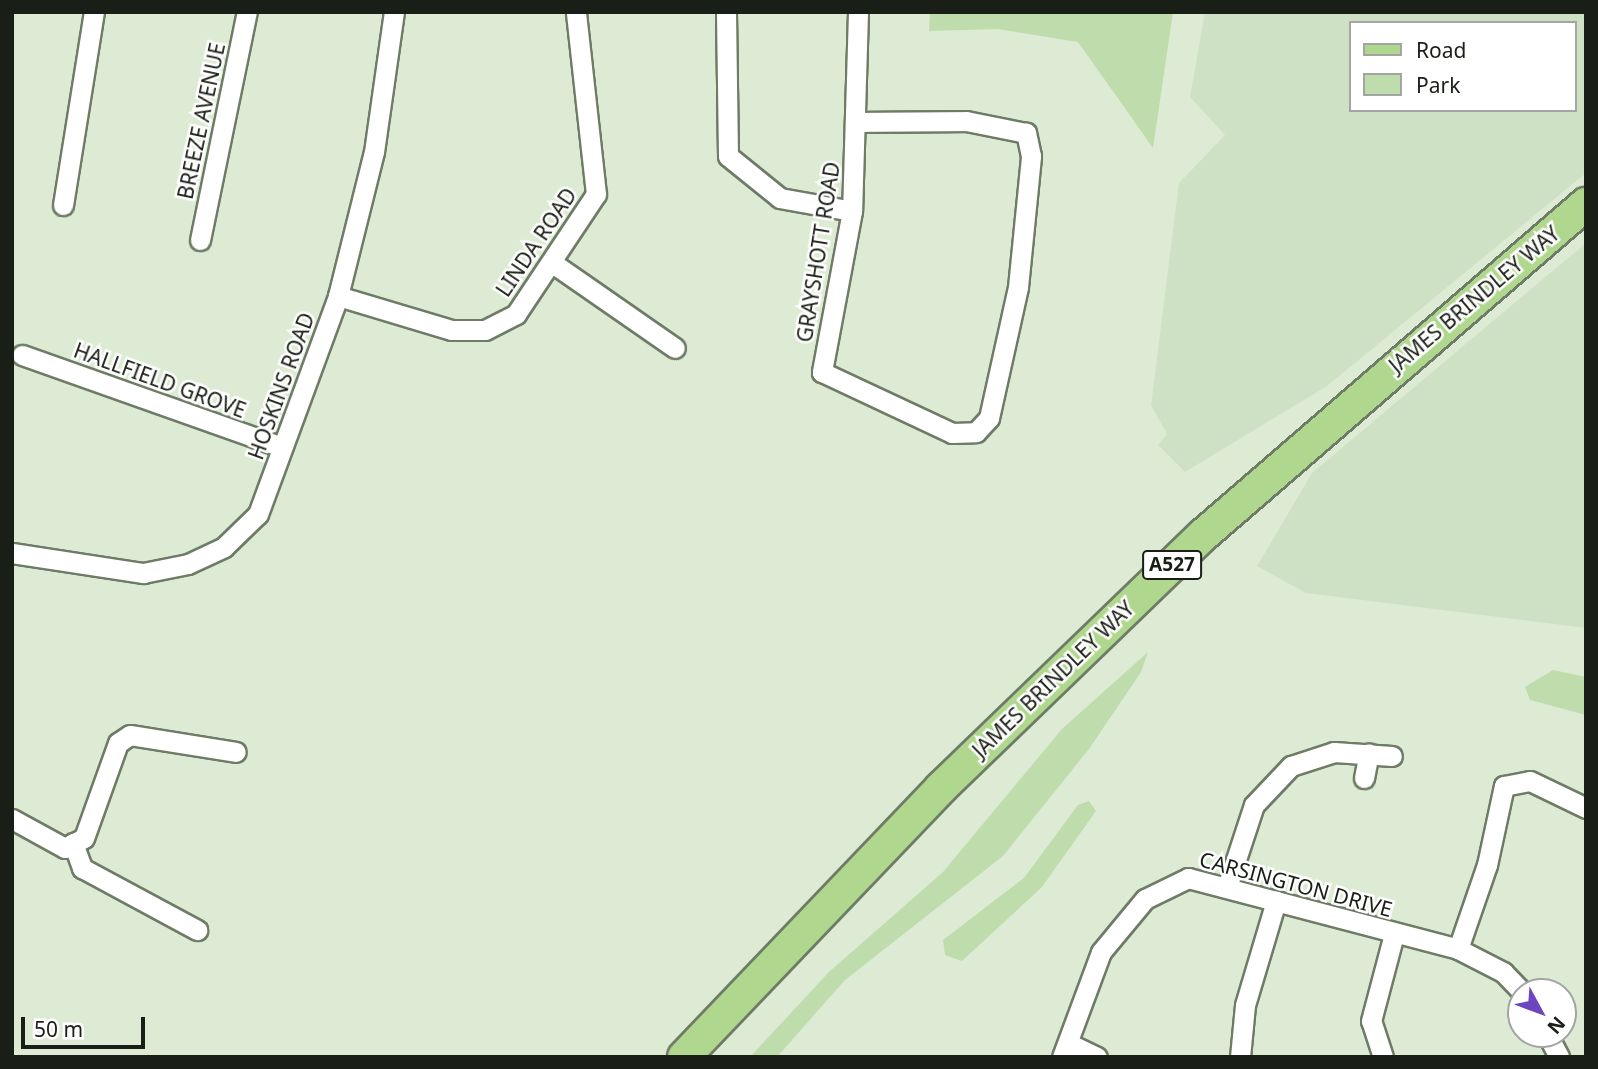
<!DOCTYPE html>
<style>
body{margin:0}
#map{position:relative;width:1598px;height:1069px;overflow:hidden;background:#ddebd4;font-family:"Noto Sans",sans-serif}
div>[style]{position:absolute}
.built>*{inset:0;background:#cfe1c4}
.green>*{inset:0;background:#bfdcad}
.roads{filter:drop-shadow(2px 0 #6e7b66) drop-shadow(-2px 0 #6e7b66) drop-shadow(0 2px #6e7b66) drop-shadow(0 -2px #6e7b66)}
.minor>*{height:19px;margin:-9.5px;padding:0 9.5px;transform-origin:9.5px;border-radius:9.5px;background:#fff}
.primary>*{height:32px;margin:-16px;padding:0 16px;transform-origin:16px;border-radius:16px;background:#afd78e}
span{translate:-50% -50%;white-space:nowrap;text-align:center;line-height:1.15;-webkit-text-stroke:5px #fff;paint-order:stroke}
.shield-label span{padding:2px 5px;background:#fff;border:2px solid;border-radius:5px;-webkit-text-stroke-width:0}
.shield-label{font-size:19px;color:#191e16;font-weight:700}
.street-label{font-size:21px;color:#191e16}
.frame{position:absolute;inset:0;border:14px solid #191e16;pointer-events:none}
.legend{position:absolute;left:1349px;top:21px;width:228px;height:91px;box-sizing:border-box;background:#fff;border:2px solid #a3a5a2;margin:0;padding:9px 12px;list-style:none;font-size:21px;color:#191e16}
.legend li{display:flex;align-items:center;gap:14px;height:35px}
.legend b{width:35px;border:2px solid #a3a5a2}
.north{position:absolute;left:1507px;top:978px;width:70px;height:70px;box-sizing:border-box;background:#fff;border:2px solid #a3a5a2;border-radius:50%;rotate:131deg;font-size:19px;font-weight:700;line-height:28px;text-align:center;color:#191e16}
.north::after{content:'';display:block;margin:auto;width:24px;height:32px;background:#6d45be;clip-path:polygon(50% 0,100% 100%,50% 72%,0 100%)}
.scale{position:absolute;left:21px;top:1017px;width:124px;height:32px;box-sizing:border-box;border:4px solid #191e16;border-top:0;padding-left:9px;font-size:21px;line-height:24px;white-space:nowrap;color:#191e16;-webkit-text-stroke:5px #fff;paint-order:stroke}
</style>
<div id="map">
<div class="built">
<i style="clip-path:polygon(evenodd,1205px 12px,1586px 12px,1586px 173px,1327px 386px,1185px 472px,1158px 445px,1167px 434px,1151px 405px,1179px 183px,1225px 135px,1190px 97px,1205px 12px,1351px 23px,1575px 23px,1575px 110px,1351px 110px,1351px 23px)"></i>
<i style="clip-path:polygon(1586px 243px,1586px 628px,1306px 593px,1257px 566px,1312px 473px)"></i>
</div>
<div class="green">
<i style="clip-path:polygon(930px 12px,1173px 12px,1153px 148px,1078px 42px,998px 29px,929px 31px)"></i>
<i style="clip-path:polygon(1148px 652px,1141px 672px,1089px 749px,1003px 856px,845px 980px,777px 1057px,750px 1057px,829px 972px,943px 872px,1062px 729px)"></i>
<i style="clip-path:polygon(1553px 670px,1586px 677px,1586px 715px,1530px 700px,1525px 687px)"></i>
<i style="clip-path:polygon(1089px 801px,1096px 811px,1042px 887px,962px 961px,945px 955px,943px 940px,1024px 878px,1078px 805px)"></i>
</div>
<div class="roads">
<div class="minor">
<i style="left:726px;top:12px;width:144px;rotate:89.2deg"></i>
<i style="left:728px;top:156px;width:67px;rotate:38.9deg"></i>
<i style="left:780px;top:198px;width:73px;rotate:10.2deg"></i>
<i style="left:858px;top:12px;width:199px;rotate:91.7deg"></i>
<i style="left:852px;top:211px;width:164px;rotate:100.6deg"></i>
<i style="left:822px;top:372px;width:144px;rotate:25.1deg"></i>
<i style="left:952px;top:433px;width:24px;rotate:-2deg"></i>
<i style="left:976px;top:432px;width:19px;rotate:-47deg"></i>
<i style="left:989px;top:418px;width:134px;rotate:-77.5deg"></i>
<i style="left:1018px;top:287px;width:132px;rotate:-84.3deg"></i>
<i style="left:1031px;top:156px;width:24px;rotate:-102deg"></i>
<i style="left:1026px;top:133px;width:61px;rotate:-168.7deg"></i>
<i style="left:966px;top:121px;width:107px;rotate:179.5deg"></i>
<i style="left:63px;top:205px;width:195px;rotate:-80.9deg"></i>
<i style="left:200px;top:240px;width:233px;rotate:-78.4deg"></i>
<i style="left:554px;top:264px;width:147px;rotate:34.8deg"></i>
<i style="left:338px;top:296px;width:118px;rotate:16.7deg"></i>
<i style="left:451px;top:330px;width:34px"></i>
<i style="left:485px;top:330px;width:35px;rotate:-27deg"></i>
<i style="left:516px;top:314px;width:144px;rotate:-56.3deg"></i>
<i style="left:596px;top:194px;width:183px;rotate:-96.3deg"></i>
<i style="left:22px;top:355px;width:276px;rotate:19.5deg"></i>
<i style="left:12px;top:553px;width:133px;rotate:8.7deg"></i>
<i style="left:143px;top:573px;width:46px;rotate:-11.3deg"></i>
<i style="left:188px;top:564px;width:40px;rotate:-25deg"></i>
<i style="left:224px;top:547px;width:47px;rotate:-44.1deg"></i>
<i style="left:258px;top:514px;width:232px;rotate:-69.8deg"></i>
<i style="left:338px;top:296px;width:148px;rotate:-76deg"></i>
<i style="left:374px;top:152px;width:141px;rotate:-81.9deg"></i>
<i style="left:1364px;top:778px;width:25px;rotate:-79deg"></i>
<i style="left:12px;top:819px;width:60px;rotate:28.7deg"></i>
<i style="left:65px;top:848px;width:21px;rotate:-28deg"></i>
<i style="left:84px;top:838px;width:101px;rotate:-70.3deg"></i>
<i style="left:118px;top:743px;width:14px;rotate:-34deg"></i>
<i style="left:130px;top:735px;width:107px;rotate:9.1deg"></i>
<i style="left:73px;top:843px;width:27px;rotate:70deg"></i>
<i style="left:82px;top:868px;width:131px;rotate:28.3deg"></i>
<i style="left:1227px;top:887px;width:86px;rotate:-71.8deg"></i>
<i style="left:1254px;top:805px;width:54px;rotate:-46.5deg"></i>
<i style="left:1291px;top:766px;width:45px;rotate:-18deg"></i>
<i style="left:1334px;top:752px;width:58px;rotate:3.9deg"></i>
<i style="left:1458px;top:949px;width:89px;rotate:-71deg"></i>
<i style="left:1487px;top:865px;width:81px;rotate:-77.9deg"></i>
<i style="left:1504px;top:786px;width:26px;rotate:-11deg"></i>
<i style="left:1530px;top:781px;width:62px;rotate:25.7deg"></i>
<i style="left:1547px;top:1034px;width:26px;rotate:62deg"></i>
<i style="left:1070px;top:1044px;width:30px;rotate:26deg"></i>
<i style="left:1062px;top:1057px;width:112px;rotate:-69.6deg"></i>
<i style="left:1101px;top:952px;width:69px;rotate:-50.3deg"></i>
<i style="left:1145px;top:899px;width:48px;rotate:-26deg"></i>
<i style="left:1188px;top:878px;width:279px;rotate:14.7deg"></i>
<i style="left:1458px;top:949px;width:51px;rotate:27.1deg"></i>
<i style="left:1503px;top:972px;width:28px;rotate:46deg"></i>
<i style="left:1240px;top:1057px;width:52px;rotate:-84.5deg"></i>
<i style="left:1245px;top:1005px;width:109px;rotate:-73.4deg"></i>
<i style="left:1383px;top:1057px;width:38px;rotate:-108deg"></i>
<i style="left:1371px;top:1021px;width:90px;rotate:-75.2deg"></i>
</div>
<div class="primary">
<i style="left:684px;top:1057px;width:372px;rotate:-46.3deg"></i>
<i style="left:941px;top:788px;width:363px;rotate:-44deg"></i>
<i style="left:1202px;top:536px;width:508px;rotate:-40.85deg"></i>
</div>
</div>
<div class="shield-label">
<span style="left:1172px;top:565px">A527</span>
</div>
<div class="street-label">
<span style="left:201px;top:121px;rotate:-78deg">BREEZE AVENUE</span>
<span style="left:536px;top:242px;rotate:-56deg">LINDA ROAD</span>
<span style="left:818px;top:252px;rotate:-81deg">GRAYSHOTT ROAD</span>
<span style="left:1474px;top:299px;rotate:-40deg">JAMES BRINDLEY WAY</span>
<span style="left:160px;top:380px;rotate:20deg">HALLFIELD GROVE</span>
<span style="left:281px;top:386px;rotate:-70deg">HOSKINS ROAD</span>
<span style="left:1053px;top:679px;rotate:-44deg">JAMES BRINDLEY WAY</span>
<span style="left:1296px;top:884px;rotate:15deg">CARSINGTON DRIVE</span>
</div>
<div class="frame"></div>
<ul class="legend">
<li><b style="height:9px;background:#afd78e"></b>Road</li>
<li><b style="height:19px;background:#bfdcad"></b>Park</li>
</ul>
<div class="north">N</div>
<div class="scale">50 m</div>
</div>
